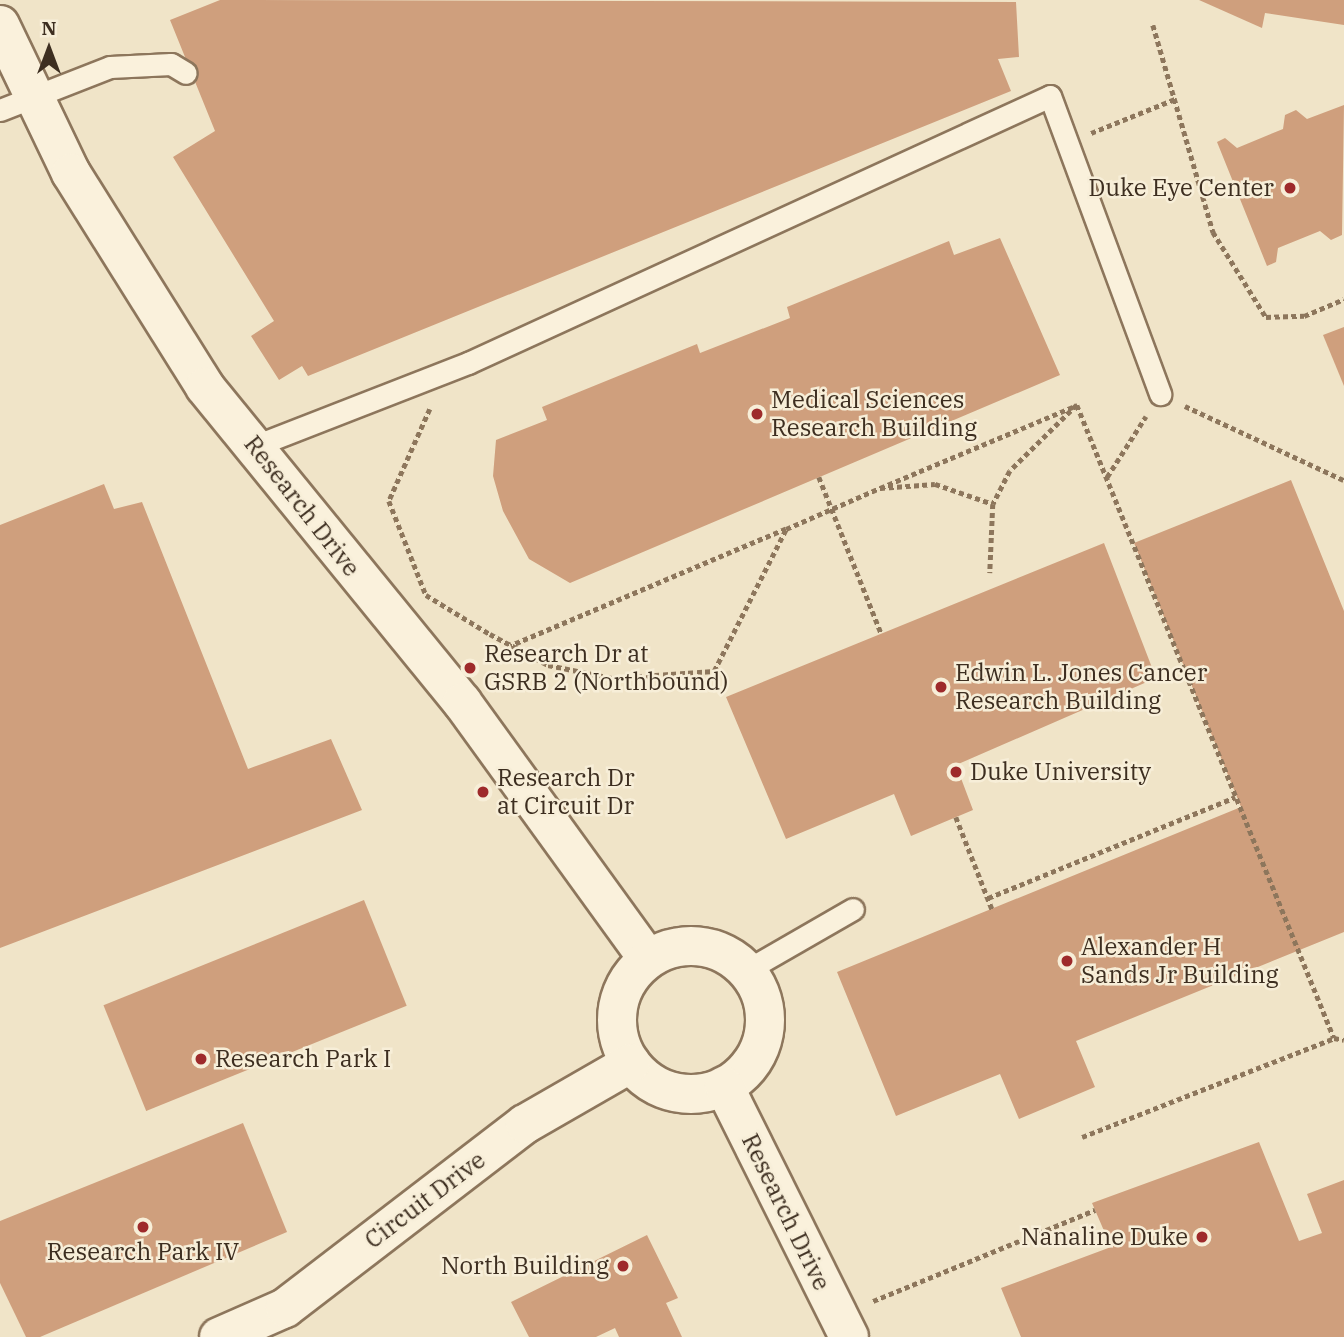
<!DOCTYPE html>
<style>
body{margin:0}
#map{position:relative;width:1344px;height:1337px;overflow:hidden;background:#f0e4c8;font-family:"IBM Plex Serif",serif}
div>[style]{position:absolute}
.building>*{inset:0;background:#cf9f7d;transform-origin:0 0}
.path>*{height:4.5px;margin-top:-2.25px;transform-origin:0;background:repeating-linear-gradient(90deg,#8d765c 0 5px,transparent 0 8.5px)}
.roads{filter:drop-shadow(2px 0 #8d765c) drop-shadow(-2px 0 #8d765c) drop-shadow(0 2px #8d765c) drop-shadow(0 -2px #8d765c)}
.lane>*{height:21px;margin:-10.5px;padding:0 10.5px;transform-origin:10.5px;border-radius:10.5px;background:#faf1dc}
.street>*{height:38px;margin:-19px;padding:0 19px;transform-origin:19px;border-radius:19px;background:#faf1dc}
.street>.ring{margin:-19px;padding:0;box-sizing:content-box;background:none;border:38px solid #faf1dc;border-radius:50%}
.dots>*{width:19px;height:19px;translate:-50% -50%;box-sizing:border-box;border:4px solid #f7eed8;border-radius:50%}
span{translate:-50% -50%;white-space:nowrap;text-align:center;line-height:1.15;-webkit-text-stroke:5px #f7eed8;paint-order:stroke}
.poi-label{font-size:24px;color:#3d2e20}
.right{translate:-100% -50%;text-align:right}
.left{translate:0 -50%;text-align:left}
.street-label{font-size:24px;color:#3d2e20}
.north{position:absolute;left:14px;top:14px;width:70px;height:70px;-webkit-text-stroke:5px #f7eed8;paint-order:stroke;rotate:0deg;font-size:19px;font-weight:700;line-height:28px;text-align:center;color:#3d2e20}
.north::after{content:'';display:block;margin:auto;width:24px;height:32px;background:#3d2e20;clip-path:polygon(50% 0,100% 100%,50% 72%,0 100%)}
</style>
<div id="map">
<div class="building">
<i style="clip-path:polygon(220px 0,1016px 2px,1019px 57px,998px 59px,1011px 91px,308px 376px,302px 366px,279px 380px,251px 336px,274px 321px,173px 157px,215px 131px,170px 20px)"></i>
<i style="clip-path:polygon(1199px 0,1344px 0,1344px 25px,1265px 13px,1262px 28px)"></i>
<i style="clip-path:polygon(1344px 105px,1342px 235px,1331px 240px,1320px 231px,1278px 248px,1276px 262px,1267px 266px,1217px 142px,1225px 138px,1237px 148px,1283px 129px,1285px 115px,1296px 110px,1307px 119px)"></i>
<i style="clip-path:polygon(1000px 238px,1060px 375px,570px 583px,529px 559px,503px 511px,493px 476px,496px 440px,547px 420px,542px 407px,697px 344px,700px 353px,790px 318px,787px 307px,949px 241px,954px 255px)"></i>
<i style="clip-path:polygon(1344px 327px,1344px 386px,1323px 335px)"></i>
<i style="clip-path:polygon(1291px 480px,1344px 611px,1344px 932px,1076px 1041px,1095px 1087px,1019px 1119px,1000px 1074px,896px 1116px,837px 972px,1241px 807px,1134px 543px)"></i>
<i style="clip-path:polygon(104px 484px,114px 509px,142px 502px,248px 769px,331px 739px,362px 810px,0 948px,0 525px)"></i>
<i style="clip-path:polygon(1104px 543px,1156px 678px,956px 765px,973px 810px,911px 836px,894px 794px,786px 839px,726px 697px)"></i>
<i style="left:364px;top:900px;width:114px;height:281px;rotate:68deg"></i>
<i style="clip-path:polygon(243px 1123px,287px 1232px,40px 1337px,26px 1337px,0 1283px,0 1221px)"></i>
<i style="clip-path:polygon(1259px 1142px,1299px 1241px,1322px 1233px,1307px 1194px,1344px 1180px,1344px 1337px,1021px 1337px,1001px 1288px,1111px 1247px,1092px 1203px)"></i>
<i style="clip-path:polygon(647px 1235px,678px 1298px,666px 1303px,682px 1337px,619px 1337px,615px 1328px,596px 1337px,529px 1337px,511px 1302px)"></i>
</div>
<div class="path">
<i style="left:1153px;top:25px;width:216px;rotate:73.8deg"></i>
<i style="left:1213px;top:232px;width:100px;rotate:58.1deg"></i>
<i style="left:1266px;top:317px;width:38px;rotate:-2deg"></i>
<i style="left:1304px;top:316px;width:43px;rotate:-23deg"></i>
<i style="left:1091px;top:133px;width:91px;rotate:-22deg"></i>
<i style="left:1077px;top:405px;width:683px;rotate:67.9deg"></i>
<i style="left:1185px;top:406px;width:175px;rotate:25deg"></i>
<i style="left:430px;top:409px;width:101px;rotate:114deg"></i>
<i style="left:389px;top:501px;width:101px;rotate:68.5deg"></i>
<i style="left:426px;top:595px;width:75px;rotate:31.4deg"></i>
<i style="left:490px;top:634px;width:66px;rotate:28.1deg"></i>
<i style="left:548px;top:665px;width:65px;rotate:11.5deg"></i>
<i style="left:612px;top:678px;width:102px;rotate:-3.9deg"></i>
<i style="left:714px;top:671px;width:159px;rotate:-63.1deg"></i>
<i style="left:786px;top:529px;width:299px;rotate:157deg"></i>
<i style="left:819px;top:477px;width:168px;rotate:68.3deg"></i>
<i style="left:1107px;top:477px;width:72px;rotate:-57.4deg"></i>
<i style="left:880px;top:488px;width:214px;rotate:-22.8deg"></i>
<i style="left:1077px;top:405px;width:94px;rotate:135.4deg"></i>
<i style="left:1010px;top:471px;width:37px;rotate:117deg"></i>
<i style="left:786px;top:529px;width:103px;rotate:-23.6deg"></i>
<i style="left:880px;top:488px;width:55px;rotate:-4.2deg"></i>
<i style="left:935px;top:484px;width:61px;rotate:19deg"></i>
<i style="left:993px;top:504px;width:69px;rotate:92.5deg"></i>
<i style="left:956px;top:817px;width:99px;rotate:68.6deg"></i>
<i style="left:988px;top:898px;width:267px;rotate:-22.2deg"></i>
<i style="left:1082px;top:1137px;width:271px;rotate:-21.4deg"></i>
<i style="left:1334px;top:1038px;width:10px;rotate:11deg"></i>
<i style="left:873px;top:1301px;width:240px;rotate:-22.3deg"></i>
</div>
<div class="roads">
<div class="lane">
<i style="left:0;top:110px;width:118px;rotate:-21.4deg"></i>
<i style="left:110px;top:67px;width:61px;rotate:-2.8deg"></i>
<i style="left:171px;top:64px;width:17px;rotate:31deg"></i>
<i style="left:255px;top:446px;width:229px;rotate:-21.3deg"></i>
<i style="left:468px;top:363px;width:640px;rotate:-24.64deg"></i>
<i style="left:1050px;top:96px;width:318px;rotate:69.7deg"></i>
<i style="left:747px;top:970px;width:122px;rotate:-29.9deg"></i>
</div>
<div class="street">
<i style="left:0;top:25px;width:164px;rotate:64.4deg"></i>
<i style="left:71px;top:173px;width:252px;rotate:57.9deg"></i>
<i style="left:205px;top:387px;width:407px;rotate:50.8deg"></i>
<i style="left:462px;top:702px;width:317px;rotate:54.1deg"></i>
<i class="ring" style="left:617px;top:946px;width:110px;height:110px"></i>
<i style="left:724px;top:1086px;width:280px;rotate:63.5deg"></i>
<i style="left:219px;top:1337px;width:72px;rotate:-23.7deg"></i>
<i style="left:285px;top:1308px;width:302px;rotate:-37.5deg"></i>
<i style="left:525px;top:1124px;width:122px;rotate:-29.9deg"></i>
</div>
</div>
<div class="dots">
<i style="left:1290px;top:188px;background:#9e2a2b"></i>
<i style="left:757px;top:414px;background:#9e2a2b"></i>
<i style="left:470px;top:668px;background:#9e2a2b"></i>
<i style="left:941px;top:687px;background:#9e2a2b"></i>
<i style="left:956px;top:772px;background:#9e2a2b"></i>
<i style="left:483px;top:792px;background:#9e2a2b"></i>
<i style="left:1067px;top:961px;background:#9e2a2b"></i>
<i style="left:201px;top:1059px;background:#9e2a2b"></i>
<i style="left:143px;top:1227px;background:#9e2a2b"></i>
<i style="left:1202px;top:1237px;background:#9e2a2b"></i>
<i style="left:623px;top:1266px;background:#9e2a2b"></i>
</div>
<div class="poi-label">
<span class="right" style="left:1274px;top:188px">Duke Eye Center</span>
<span class="left" style="left:771px;top:414px">Medical Sciences<br>Research Building</span>
<span class="left" style="left:484px;top:668px">Research Dr at<br>GSRB 2 (Northbound)</span>
<span class="left" style="left:955px;top:687px">Edwin L. Jones Cancer<br>Research Building</span>
<span class="left" style="left:970px;top:772px">Duke University</span>
<span class="left" style="left:497px;top:792px">Research Dr<br>at Circuit Dr</span>
<span class="left" style="left:1081px;top:961px">Alexander H<br>Sands Jr Building</span>
<span class="left" style="left:215px;top:1059px">Research Park I</span>
<span class="right" style="left:1188px;top:1237px">Nanaline Duke</span>
<span style="left:143px;top:1252px">Research Park IV</span>
<span class="right" style="left:609px;top:1266px">North Building</span>
</div>
<div class="street-label">
<span style="left:302px;top:506px;rotate:52deg">Research Drive</span>
<span style="left:425px;top:1200px;rotate:-37deg">Circuit Drive</span>
<span style="left:786px;top:1212px;rotate:64deg">Research Drive</span>
</div>
<div class="north">N</div>
</div>
